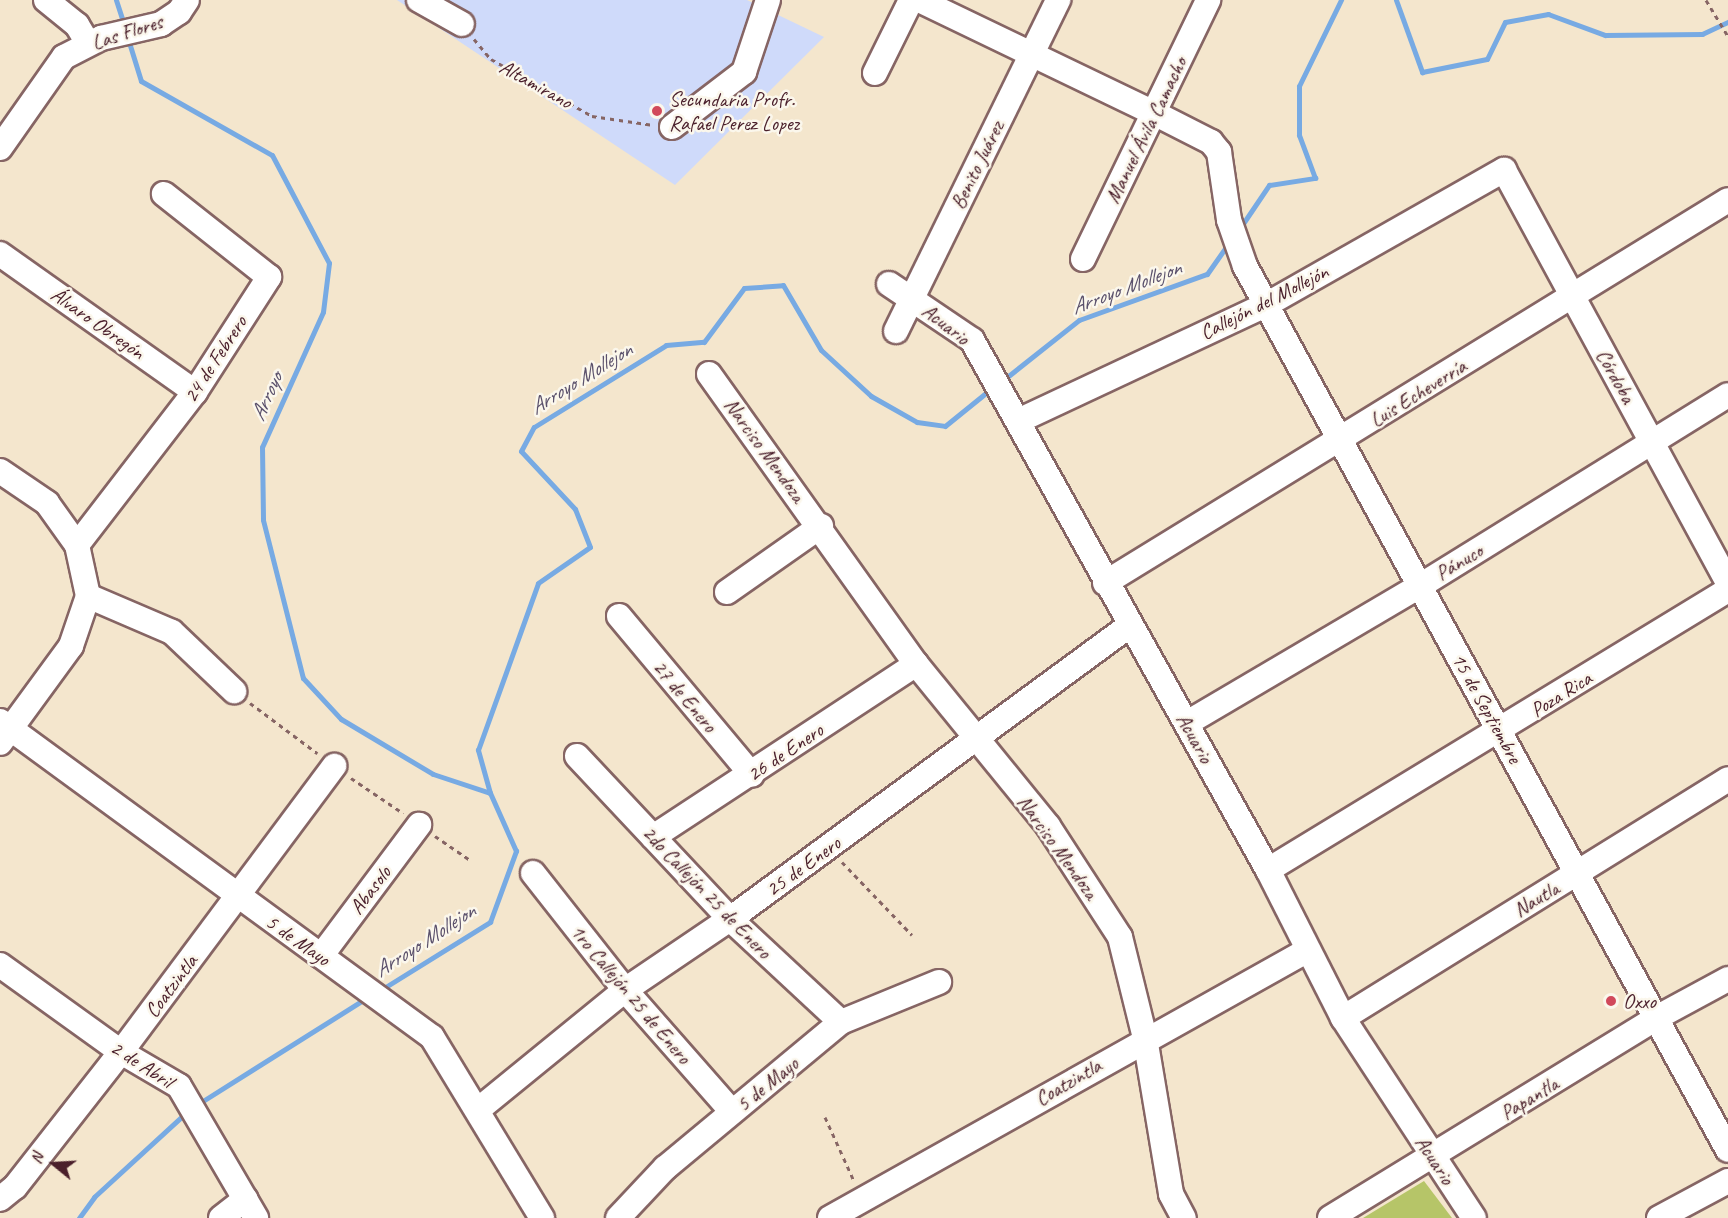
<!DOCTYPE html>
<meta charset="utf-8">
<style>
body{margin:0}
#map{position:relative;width:1728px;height:1218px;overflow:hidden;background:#f4e6cd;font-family:Caveat,sans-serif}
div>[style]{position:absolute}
.built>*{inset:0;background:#cfdafa}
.green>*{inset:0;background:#b6c568}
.stream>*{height:5px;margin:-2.5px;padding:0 2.5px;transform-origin:2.5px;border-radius:2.5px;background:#77aae3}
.path>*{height:3px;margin-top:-1.5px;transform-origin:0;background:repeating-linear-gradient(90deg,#866564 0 4.5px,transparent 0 9px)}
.roads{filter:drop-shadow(2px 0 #866564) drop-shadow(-2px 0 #866564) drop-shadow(0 2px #866564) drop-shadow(0 -2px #866564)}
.minor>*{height:24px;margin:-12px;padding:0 12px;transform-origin:12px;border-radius:12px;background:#fff}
.dots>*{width:16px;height:16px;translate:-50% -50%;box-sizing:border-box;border:3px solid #fbf7ec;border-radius:50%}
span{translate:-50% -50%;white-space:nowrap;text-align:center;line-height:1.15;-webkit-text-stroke:5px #fbf7ec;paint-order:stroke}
.street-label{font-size:21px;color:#4a1f2b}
.poi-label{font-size:21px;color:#4a1f2b}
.left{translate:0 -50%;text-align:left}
.water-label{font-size:22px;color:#5a506b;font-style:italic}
.north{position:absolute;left:24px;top:1134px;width:60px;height:60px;-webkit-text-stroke:4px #fbf7ec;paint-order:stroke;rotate:288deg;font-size:16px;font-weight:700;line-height:24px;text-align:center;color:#4a1f2b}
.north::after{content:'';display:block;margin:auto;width:21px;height:27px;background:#4a1f2b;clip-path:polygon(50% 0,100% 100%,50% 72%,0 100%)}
</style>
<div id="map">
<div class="built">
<i style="clip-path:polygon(397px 0,747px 0,824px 37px,675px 185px)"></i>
</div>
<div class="green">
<i style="clip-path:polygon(1424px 1181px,1452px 1218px,1363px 1218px)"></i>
</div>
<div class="stream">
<i style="left:116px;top:0;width:28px;rotate:72deg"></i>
<i style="left:1396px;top:0;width:77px;rotate:70.1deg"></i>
<i style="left:1422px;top:72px;width:66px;rotate:-11.3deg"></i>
<i style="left:1487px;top:59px;width:41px;rotate:-64.1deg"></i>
<i style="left:1505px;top:22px;width:44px;rotate:-10.5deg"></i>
<i style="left:1548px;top:14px;width:61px;rotate:20.2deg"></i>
<i style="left:1605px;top:35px;width:97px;rotate:-0.6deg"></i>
<i style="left:1702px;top:34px;width:29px;rotate:-25deg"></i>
<i style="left:128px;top:39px;width:44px;rotate:72.8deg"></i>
<i style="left:141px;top:81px;width:150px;rotate:29.5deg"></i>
<i style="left:272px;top:155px;width:122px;rotate:62.2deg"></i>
<i style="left:329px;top:263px;width:49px;rotate:97deg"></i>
<i style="left:323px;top:312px;width:148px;rotate:114.3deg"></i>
<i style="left:262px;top:447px;width:73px;rotate:89.2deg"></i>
<i style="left:263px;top:520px;width:163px;rotate:75.8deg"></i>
<i style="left:303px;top:678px;width:56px;rotate:47.2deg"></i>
<i style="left:341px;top:719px;width:107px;rotate:30.9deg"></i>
<i style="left:433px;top:774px;width:60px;rotate:18.4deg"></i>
<i style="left:1240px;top:228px;width:52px;rotate:-56deg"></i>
<i style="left:1269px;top:185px;width:47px;rotate:-8.7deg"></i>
<i style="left:1315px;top:178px;width:46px;rotate:-110.4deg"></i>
<i style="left:1299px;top:135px;width:49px;rotate:-90deg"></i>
<i style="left:1299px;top:86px;width:96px;rotate:-64deg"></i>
<i style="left:1002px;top:381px;width:98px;rotate:-38.4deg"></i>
<i style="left:1079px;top:320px;width:136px;rotate:-19.8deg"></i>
<i style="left:1207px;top:274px;width:38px;rotate:-55deg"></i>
<i style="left:379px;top:991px;width:131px;rotate:-31.9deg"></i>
<i style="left:490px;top:922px;width:76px;rotate:-69.9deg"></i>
<i style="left:516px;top:851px;width:64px;rotate:-114.1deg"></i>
<i style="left:490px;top:793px;width:45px;rotate:-105.6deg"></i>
<i style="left:478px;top:750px;width:177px;rotate:-70.2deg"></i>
<i style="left:538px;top:583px;width:63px;rotate:-34.7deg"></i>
<i style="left:590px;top:547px;width:41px;rotate:-111.5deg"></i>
<i style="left:575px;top:509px;width:79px;rotate:-133deg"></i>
<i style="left:521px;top:451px;width:27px;rotate:-62deg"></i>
<i style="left:534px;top:427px;width:155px;rotate:-31.8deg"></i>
<i style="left:666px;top:345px;width:38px;rotate:-5deg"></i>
<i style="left:704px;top:342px;width:67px;rotate:-53.5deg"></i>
<i style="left:744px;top:288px;width:39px;rotate:-4deg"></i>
<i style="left:783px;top:285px;width:75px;rotate:59.7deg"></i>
<i style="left:821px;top:350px;width:68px;rotate:42.6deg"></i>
<i style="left:871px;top:396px;width:53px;rotate:29.5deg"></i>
<i style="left:917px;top:422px;width:28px;rotate:8deg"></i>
<i style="left:945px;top:426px;width:60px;rotate:-39deg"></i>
<i style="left:198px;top:1104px;width:201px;rotate:-32.2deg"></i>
<i style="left:79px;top:1218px;width:26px;rotate:-54deg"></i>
<i style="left:94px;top:1197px;width:127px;rotate:-42.5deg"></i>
</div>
<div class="path">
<i style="left:1706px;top:0;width:42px;rotate:58.6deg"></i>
<i style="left:474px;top:39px;width:26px;rotate:50deg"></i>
<i style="left:491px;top:59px;width:116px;rotate:29.4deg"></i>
<i style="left:592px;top:116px;width:62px;rotate:8.4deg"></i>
<i style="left:250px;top:703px;width:84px;rotate:36.7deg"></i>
<i style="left:351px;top:778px;width:63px;rotate:33.9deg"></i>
<i style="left:435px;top:836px;width:42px;rotate:34.4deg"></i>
<i style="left:842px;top:862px;width:101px;rotate:46.2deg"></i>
<i style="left:825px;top:1117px;width:70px;rotate:65.6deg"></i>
</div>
<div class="roads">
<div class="minor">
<i style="left:46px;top:0;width:40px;rotate:39deg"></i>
<i style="left:77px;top:25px;width:21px;rotate:59deg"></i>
<i style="left:419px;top:0;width:49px;rotate:29.2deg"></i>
<i style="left:919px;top:0;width:261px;rotate:25.7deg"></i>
<i style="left:1154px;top:113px;width:64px;rotate:27deg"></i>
<i style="left:1211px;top:142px;width:13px;rotate:51deg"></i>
<i style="left:1219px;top:152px;width:69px;rotate:81.6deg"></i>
<i style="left:1229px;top:220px;width:49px;rotate:70.8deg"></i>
<i style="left:1245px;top:266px;width:1007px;rotate:61.35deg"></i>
<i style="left:875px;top:73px;width:81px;rotate:-63.7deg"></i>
<i style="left:672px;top:127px;width:91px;rotate:-37.4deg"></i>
<i style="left:744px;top:72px;width:76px;rotate:-71.6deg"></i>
<i style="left:0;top:148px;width:111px;rotate:-54.9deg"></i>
<i style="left:64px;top:57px;width:42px;rotate:-27.2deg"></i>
<i style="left:101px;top:38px;width:62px;rotate:-13.1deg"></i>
<i style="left:161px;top:24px;width:22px;rotate:-34deg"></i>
<i style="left:179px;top:12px;width:14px;rotate:-56deg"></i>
<i style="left:0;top:254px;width:239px;rotate:35.3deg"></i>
<i style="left:1083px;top:259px;width:288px;rotate:-64.2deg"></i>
<i style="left:889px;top:284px;width:100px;rotate:34deg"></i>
<i style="left:972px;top:340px;width:607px;rotate:60.82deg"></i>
<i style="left:1268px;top:870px;width:166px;rotate:63.1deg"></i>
<i style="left:1343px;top:1018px;width:239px;rotate:56.8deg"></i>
<i style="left:896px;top:331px;width:369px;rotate:-63.9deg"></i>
<i style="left:709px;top:374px;width:356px;rotate:54.5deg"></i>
<i style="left:916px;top:664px;width:209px;rotate:50.8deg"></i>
<i style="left:1048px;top:826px;width:132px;rotate:57deg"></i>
<i style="left:1120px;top:937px;width:104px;rotate:76.1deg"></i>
<i style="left:1145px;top:1038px;width:158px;rotate:80.5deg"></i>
<i style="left:1171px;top:1194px;width:27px;rotate:62deg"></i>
<i style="left:1018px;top:421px;width:274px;rotate:-25.1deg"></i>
<i style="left:1266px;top:305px;width:274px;rotate:-29.6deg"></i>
<i style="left:1504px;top:170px;width:469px;rotate:61.5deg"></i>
<i style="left:0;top:471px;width:57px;rotate:34.2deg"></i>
<i style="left:47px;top:503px;width:52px;rotate:54.5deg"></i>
<i style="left:77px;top:545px;width:52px;rotate:77.8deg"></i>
<i style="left:88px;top:596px;width:53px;rotate:108.8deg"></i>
<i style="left:71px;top:646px;width:120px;rotate:126.2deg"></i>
<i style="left:77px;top:545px;width:193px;rotate:-52.4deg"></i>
<i style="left:195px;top:392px;width:137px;rotate:-57.2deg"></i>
<i style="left:269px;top:277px;width:134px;rotate:-141.7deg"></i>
<i style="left:1105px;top:583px;width:731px;rotate:-31.58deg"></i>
<i style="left:727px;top:592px;width:115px;rotate:-35.1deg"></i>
<i style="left:88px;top:596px;width:91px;rotate:23.2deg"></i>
<i style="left:172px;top:632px;width:86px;rotate:43.6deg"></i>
<i style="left:619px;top:616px;width:207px;rotate:50.1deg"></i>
<i style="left:0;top:721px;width:535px;rotate:36.18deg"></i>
<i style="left:432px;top:1037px;width:212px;rotate:58.7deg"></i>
<i style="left:1187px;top:723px;width:270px;rotate:-30.5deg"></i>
<i style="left:1420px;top:586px;width:362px;rotate:-31.8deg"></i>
<i style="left:577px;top:756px;width:224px;rotate:46.8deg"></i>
<i style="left:730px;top:919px;width:151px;rotate:42.9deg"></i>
<i style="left:653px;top:837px;width:315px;rotate:-33.3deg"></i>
<i style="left:1268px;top:870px;width:539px;rotate:-31.33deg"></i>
<i style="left:533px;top:873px;width:149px;rotate:51.8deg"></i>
<i style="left:625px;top:990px;width:162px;rotate:48.7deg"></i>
<i style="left:321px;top:956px;width:164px;rotate:-53.2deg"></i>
<i style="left:0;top:965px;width:149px;rotate:35.7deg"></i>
<i style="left:121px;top:1052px;width:67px;rotate:30.4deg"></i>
<i style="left:179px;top:1086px;width:153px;rotate:59.7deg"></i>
<i style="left:1343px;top:1018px;width:453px;rotate:-31.8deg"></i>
<i style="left:479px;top:1109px;width:188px;rotate:-39.2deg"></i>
<i style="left:625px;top:990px;width:127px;rotate:-34.1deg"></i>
<i style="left:730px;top:919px;width:495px;rotate:-36.3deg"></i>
<i style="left:0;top:1199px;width:19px;rotate:-39deg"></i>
<i style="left:15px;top:1187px;width:172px;rotate:-51.9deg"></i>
<i style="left:121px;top:1052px;width:357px;rotate:-53.3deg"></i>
<i style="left:221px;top:1218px;width:31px;rotate:-38deg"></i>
<i style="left:618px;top:1218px;width:69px;rotate:-46.8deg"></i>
<i style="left:665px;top:1168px;width:229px;rotate:-39.7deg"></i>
<i style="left:841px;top:1022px;width:106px;rotate:-22.2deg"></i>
<i style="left:830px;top:1218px;width:548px;rotate:-29.28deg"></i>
<i style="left:1330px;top:1218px;width:382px;rotate:-31.5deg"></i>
<i style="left:1656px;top:1018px;width:82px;rotate:-28.4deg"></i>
<i style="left:1659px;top:1218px;width:78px;rotate:-28.2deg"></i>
</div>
</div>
<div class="dots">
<i style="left:657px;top:111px;background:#d1495b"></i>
<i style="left:1611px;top:1001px;background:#d1495b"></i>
</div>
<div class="street-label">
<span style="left:127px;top:32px;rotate:-18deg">Las Flores</span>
<span style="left:536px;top:84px;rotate:29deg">Altamirano</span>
<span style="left:1146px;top:130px;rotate:-64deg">Manuel Ávila Camacho</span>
<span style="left:977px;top:165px;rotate:-64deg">Benito Juárez</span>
<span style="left:1264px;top:302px;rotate:-27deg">Callejón del Mollejón</span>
<span style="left:98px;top:323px;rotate:35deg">Álvaro Obregón</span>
<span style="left:946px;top:324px;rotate:38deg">Acuario</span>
<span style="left:215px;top:359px;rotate:-57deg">24 de Febrero</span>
<span style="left:1616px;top:376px;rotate:61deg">Córdoba</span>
<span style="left:1418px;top:393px;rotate:-32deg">Luis Echeverría</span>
<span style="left:765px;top:450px;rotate:54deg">Narciso Mendoza</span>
<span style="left:1459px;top:562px;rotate:-31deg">Pánuco</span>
<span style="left:1561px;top:694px;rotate:-32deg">Poza Rica</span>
<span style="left:685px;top:696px;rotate:50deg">27 de Enero</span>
<span style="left:1487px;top:708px;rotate:61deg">15 de Septiembre</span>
<span style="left:1195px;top:738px;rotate:61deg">Acuario</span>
<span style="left:785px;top:752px;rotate:-34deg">26 de Enero</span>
<span style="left:1058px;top:847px;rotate:54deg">Narciso Mendoza</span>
<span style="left:803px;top:866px;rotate:-36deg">25 de Enero</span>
<span style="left:370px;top:890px;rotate:-53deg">Abasolo</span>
<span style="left:707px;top:892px;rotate:46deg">2do Callejón 25 de Enero</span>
<span style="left:1536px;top:899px;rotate:-32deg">Nautla</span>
<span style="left:298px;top:940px;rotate:35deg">5 de Mayo</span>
<span style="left:171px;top:986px;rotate:-53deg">Coatzintla</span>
<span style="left:631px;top:994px;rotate:50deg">1ro Callejón 25 de Enero</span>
<span style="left:142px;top:1064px;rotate:33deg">2 de Abril</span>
<span style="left:1068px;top:1082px;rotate:-30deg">Coatzintla</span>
<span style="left:767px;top:1084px;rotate:-39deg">5 de Mayo</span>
<span style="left:1529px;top:1098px;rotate:-32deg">Papantla</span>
<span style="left:1435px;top:1160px;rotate:57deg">Acuario</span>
</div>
<div class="poi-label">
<span class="left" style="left:669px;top:111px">Secundaria Profr.<br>Rafael Perez Lopez</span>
<span class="left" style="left:1623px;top:1001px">Oxxo</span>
</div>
<div class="water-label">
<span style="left:1126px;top:288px;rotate:-21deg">Arroyo Mollejon</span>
<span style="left:581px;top:379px;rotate:-32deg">Arroyo Mollejon</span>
<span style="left:267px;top:397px;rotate:-66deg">Arroyo</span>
<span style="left:425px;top:941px;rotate:-33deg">Arroyo Mollejon</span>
</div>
<div class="north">N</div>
</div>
